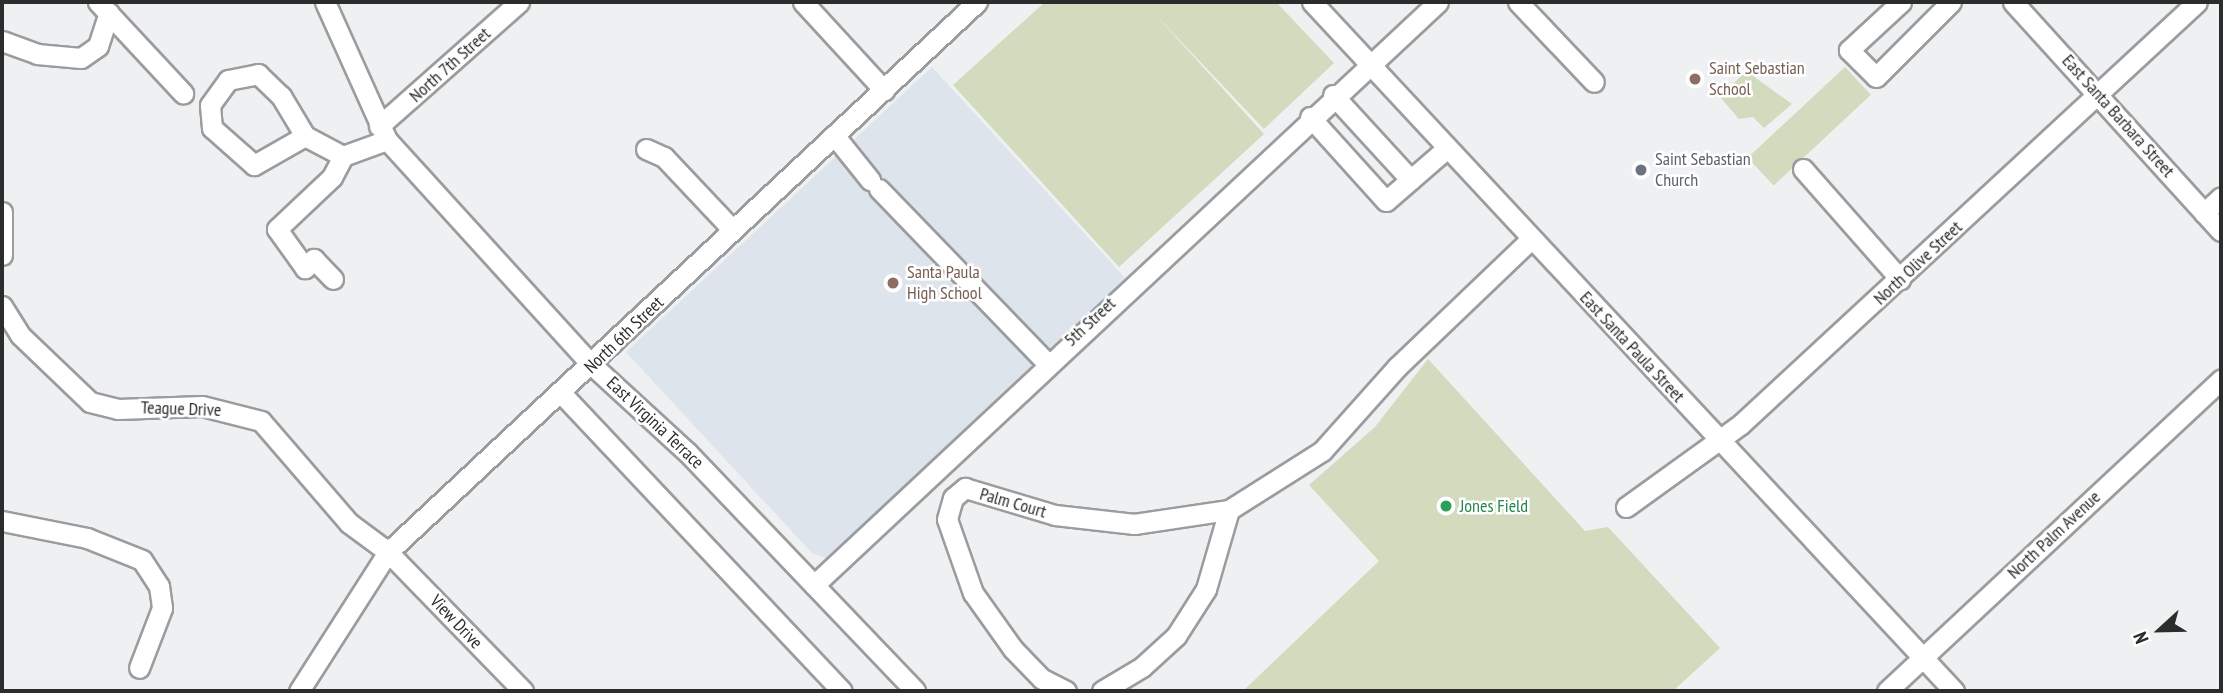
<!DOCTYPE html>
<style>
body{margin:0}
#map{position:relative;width:2223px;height:693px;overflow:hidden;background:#eef0f1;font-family:"PT Sans Narrow",sans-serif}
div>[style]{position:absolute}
.built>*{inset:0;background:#dde4eb}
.green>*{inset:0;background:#d2dbbd;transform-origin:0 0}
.roads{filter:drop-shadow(2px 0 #9b9c9e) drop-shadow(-2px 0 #9b9c9e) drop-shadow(0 2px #9b9c9e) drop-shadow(0 -2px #9b9c9e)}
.minor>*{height:19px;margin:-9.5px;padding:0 9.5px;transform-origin:9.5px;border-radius:9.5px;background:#fff}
.dots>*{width:19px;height:19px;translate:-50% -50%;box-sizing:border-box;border:4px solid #fff;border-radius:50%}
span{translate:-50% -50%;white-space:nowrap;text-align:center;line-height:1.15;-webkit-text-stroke:5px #fff;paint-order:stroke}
.street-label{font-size:18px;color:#2b2c2c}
.education-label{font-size:18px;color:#785e54}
.left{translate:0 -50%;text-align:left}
.worship-label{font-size:18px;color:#5b616d}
.leisure-label{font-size:18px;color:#27864d}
.frame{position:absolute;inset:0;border:4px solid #2b2c2c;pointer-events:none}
.north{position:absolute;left:2125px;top:595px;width:70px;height:70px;-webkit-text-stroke:5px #fff;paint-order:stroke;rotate:248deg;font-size:19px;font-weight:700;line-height:28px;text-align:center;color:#2b2c2c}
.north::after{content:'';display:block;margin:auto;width:24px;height:32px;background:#2b2c2c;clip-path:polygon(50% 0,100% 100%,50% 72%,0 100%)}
</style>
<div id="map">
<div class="built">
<i style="clip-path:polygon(932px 67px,1126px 279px,826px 558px,812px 553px,626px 352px)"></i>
</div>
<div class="green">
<i style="clip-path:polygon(1045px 2px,1276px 2px,1334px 63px,1264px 129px,1152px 11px,1264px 134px,1119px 267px,953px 85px)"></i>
<i style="left:1845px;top:67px;width:38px;height:133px;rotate:47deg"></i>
<i style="clip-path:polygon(1746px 71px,1792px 104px,1764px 128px,1753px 117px,1739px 119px,1720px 97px)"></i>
<i style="clip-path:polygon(1428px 359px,1585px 531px,1608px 527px,1720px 648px,1673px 691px,1243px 691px,1379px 561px,1309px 485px,1375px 427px)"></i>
</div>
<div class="roads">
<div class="minor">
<i style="left:98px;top:2px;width:125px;rotate:47deg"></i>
<i style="left:325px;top:2px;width:151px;rotate:65.8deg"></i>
<i style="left:387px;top:140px;width:306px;rotate:47.7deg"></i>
<i style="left:593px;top:366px;width:127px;rotate:42.5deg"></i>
<i style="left:687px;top:452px;width:330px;rotate:46.3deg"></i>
<i style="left:803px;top:2px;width:120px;rotate:47.4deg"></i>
<i style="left:1312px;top:2px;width:942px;rotate:47.02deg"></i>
<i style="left:1518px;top:2px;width:110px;rotate:46.5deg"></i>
<i style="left:1901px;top:2px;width:71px;rotate:137.3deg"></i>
<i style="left:1849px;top:50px;width:38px;rotate:45deg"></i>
<i style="left:1876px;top:77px;width:106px;rotate:-45deg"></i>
<i style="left:2013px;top:2px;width:309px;rotate:47.8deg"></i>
<i style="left:2px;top:41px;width:37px;rotate:20deg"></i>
<i style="left:37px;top:54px;width:44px;rotate:5.2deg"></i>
<i style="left:81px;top:58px;width:21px;rotate:-35deg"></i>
<i style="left:98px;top:46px;width:35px;rotate:-72deg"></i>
<i style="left:1333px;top:95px;width:115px;rotate:47.5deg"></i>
<i style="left:1310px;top:117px;width:113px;rotate:47.9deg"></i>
<i style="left:1386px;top:201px;width:79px;rotate:-40.9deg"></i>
<i style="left:379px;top:126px;width:187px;rotate:-41.5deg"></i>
<i style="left:834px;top:135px;width:58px;rotate:51.3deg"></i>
<i style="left:305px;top:136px;width:59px;rotate:150.4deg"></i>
<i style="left:254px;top:165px;width:56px;rotate:-138.6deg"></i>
<i style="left:212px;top:128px;width:23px;rotate:-95deg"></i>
<i style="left:210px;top:105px;width:31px;rotate:-54deg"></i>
<i style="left:228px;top:80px;width:31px;rotate:-11deg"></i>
<i style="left:258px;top:74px;width:32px;rotate:44deg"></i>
<i style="left:281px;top:96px;width:47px;rotate:59deg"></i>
<i style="left:305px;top:136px;width:43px;rotate:27.8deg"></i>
<i style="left:646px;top:149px;width:20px;rotate:24deg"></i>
<i style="left:664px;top:157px;width:98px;rotate:46.7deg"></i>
<i style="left:1803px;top:169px;width:147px;rotate:48.6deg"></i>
<i style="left:879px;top:189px;width:242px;rotate:46deg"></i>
<i style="left:2px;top:212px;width:43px;rotate:90deg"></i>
<i style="left:2204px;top:213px;width:23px;rotate:-43deg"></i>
<i style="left:333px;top:279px;width:28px;rotate:-134deg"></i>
<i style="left:314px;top:259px;width:13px;rotate:135deg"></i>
<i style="left:305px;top:268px;width:48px;rotate:-125.7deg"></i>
<i style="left:277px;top:229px;width:76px;rotate:-43.4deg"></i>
<i style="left:332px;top:177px;width:24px;rotate:-62deg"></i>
<i style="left:343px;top:156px;width:47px;rotate:-20deg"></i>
<i style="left:2px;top:306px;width:34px;rotate:58deg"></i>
<i style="left:20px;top:335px;width:97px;rotate:43.7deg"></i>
<i style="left:90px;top:402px;width:29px;rotate:14deg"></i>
<i style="left:118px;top:409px;width:84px;rotate:-2deg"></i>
<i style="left:202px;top:406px;width:61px;rotate:14.3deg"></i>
<i style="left:261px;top:421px;width:135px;rotate:49.2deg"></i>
<i style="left:349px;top:523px;width:49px;rotate:36.6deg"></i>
<i style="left:388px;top:552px;width:194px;rotate:45.8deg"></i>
<i style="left:562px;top:394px;width:408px;rotate:46.7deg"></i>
<i style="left:1626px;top:507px;width:142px;rotate:-35.8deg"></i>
<i style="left:1741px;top:424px;width:621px;rotate:-42.78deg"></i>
<i style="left:2px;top:521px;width:87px;rotate:11.3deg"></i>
<i style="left:87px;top:538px;width:59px;rotate:21.8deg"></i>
<i style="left:142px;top:560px;width:31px;rotate:57deg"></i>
<i style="left:159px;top:586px;width:22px;rotate:82deg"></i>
<i style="left:162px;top:608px;width:64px;rotate:111deg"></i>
<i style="left:814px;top:585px;width:854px;rotate:-43.05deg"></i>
<i style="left:299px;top:691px;width:165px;rotate:-57.4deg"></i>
<i style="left:388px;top:552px;width:806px;rotate:-43.04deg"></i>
<i style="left:1066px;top:691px;width:27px;rotate:-153deg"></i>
<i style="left:1042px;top:679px;width:42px;rotate:-134deg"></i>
<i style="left:1013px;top:649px;width:69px;rotate:-125.5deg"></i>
<i style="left:973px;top:593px;width:78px;rotate:-109.4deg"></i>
<i style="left:947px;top:519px;width:22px;rotate:-74deg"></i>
<i style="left:953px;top:498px;width:16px;rotate:-40deg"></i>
<i style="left:965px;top:488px;width:94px;rotate:16.7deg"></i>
<i style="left:1055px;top:515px;width:80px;rotate:6.5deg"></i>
<i style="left:1134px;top:524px;width:96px;rotate:-8.4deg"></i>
<i style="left:1229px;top:510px;width:110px;rotate:-32.4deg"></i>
<i style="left:1322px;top:451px;width:113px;rotate:-48.2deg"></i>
<i style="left:1397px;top:367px;width:185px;rotate:-43.7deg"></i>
<i style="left:1102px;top:691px;width:47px;rotate:-31deg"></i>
<i style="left:1142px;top:667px;width:46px;rotate:-42.4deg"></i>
<i style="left:1176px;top:636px;width:56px;rotate:-57.4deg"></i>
<i style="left:1206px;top:589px;width:82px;rotate:-73.8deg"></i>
<i style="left:1887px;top:691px;width:457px;rotate:-43deg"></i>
</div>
</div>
<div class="dots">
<i style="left:1695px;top:79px;background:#8d6e63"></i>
<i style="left:1641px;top:170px;background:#6b7280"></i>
<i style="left:893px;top:283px;background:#8d6e63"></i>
<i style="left:1446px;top:506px;background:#2e9e5b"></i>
</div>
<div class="street-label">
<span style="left:450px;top:65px;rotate:-42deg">North 7th Street</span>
<span style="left:2118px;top:116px;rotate:48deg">East Santa Barbara Street</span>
<span style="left:1918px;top:263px;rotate:-43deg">North Olive Street</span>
<span style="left:1090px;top:322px;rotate:-43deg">5th Street</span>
<span style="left:624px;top:335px;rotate:-44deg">North 6th Street</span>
<span style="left:1632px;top:347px;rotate:47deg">East Santa Paula Street</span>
<span style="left:181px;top:409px;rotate:2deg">Teague Drive</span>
<span style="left:655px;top:423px;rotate:43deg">East Virginia Terrace</span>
<span style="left:1013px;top:503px;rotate:16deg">Palm Court</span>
<span style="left:2054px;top:535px;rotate:-43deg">North Palm Avenue</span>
<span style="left:456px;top:622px;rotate:46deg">View Drive</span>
</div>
<div class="education-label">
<span class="left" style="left:1709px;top:79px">Saint Sebastian<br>School</span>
<span class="left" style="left:907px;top:283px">Santa Paula<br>High School</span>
</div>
<div class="worship-label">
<span class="left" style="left:1655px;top:170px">Saint Sebastian<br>Church</span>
</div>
<div class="leisure-label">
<span class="left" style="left:1460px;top:506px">Jones Field</span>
</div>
<div class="frame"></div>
<div class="north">N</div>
</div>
